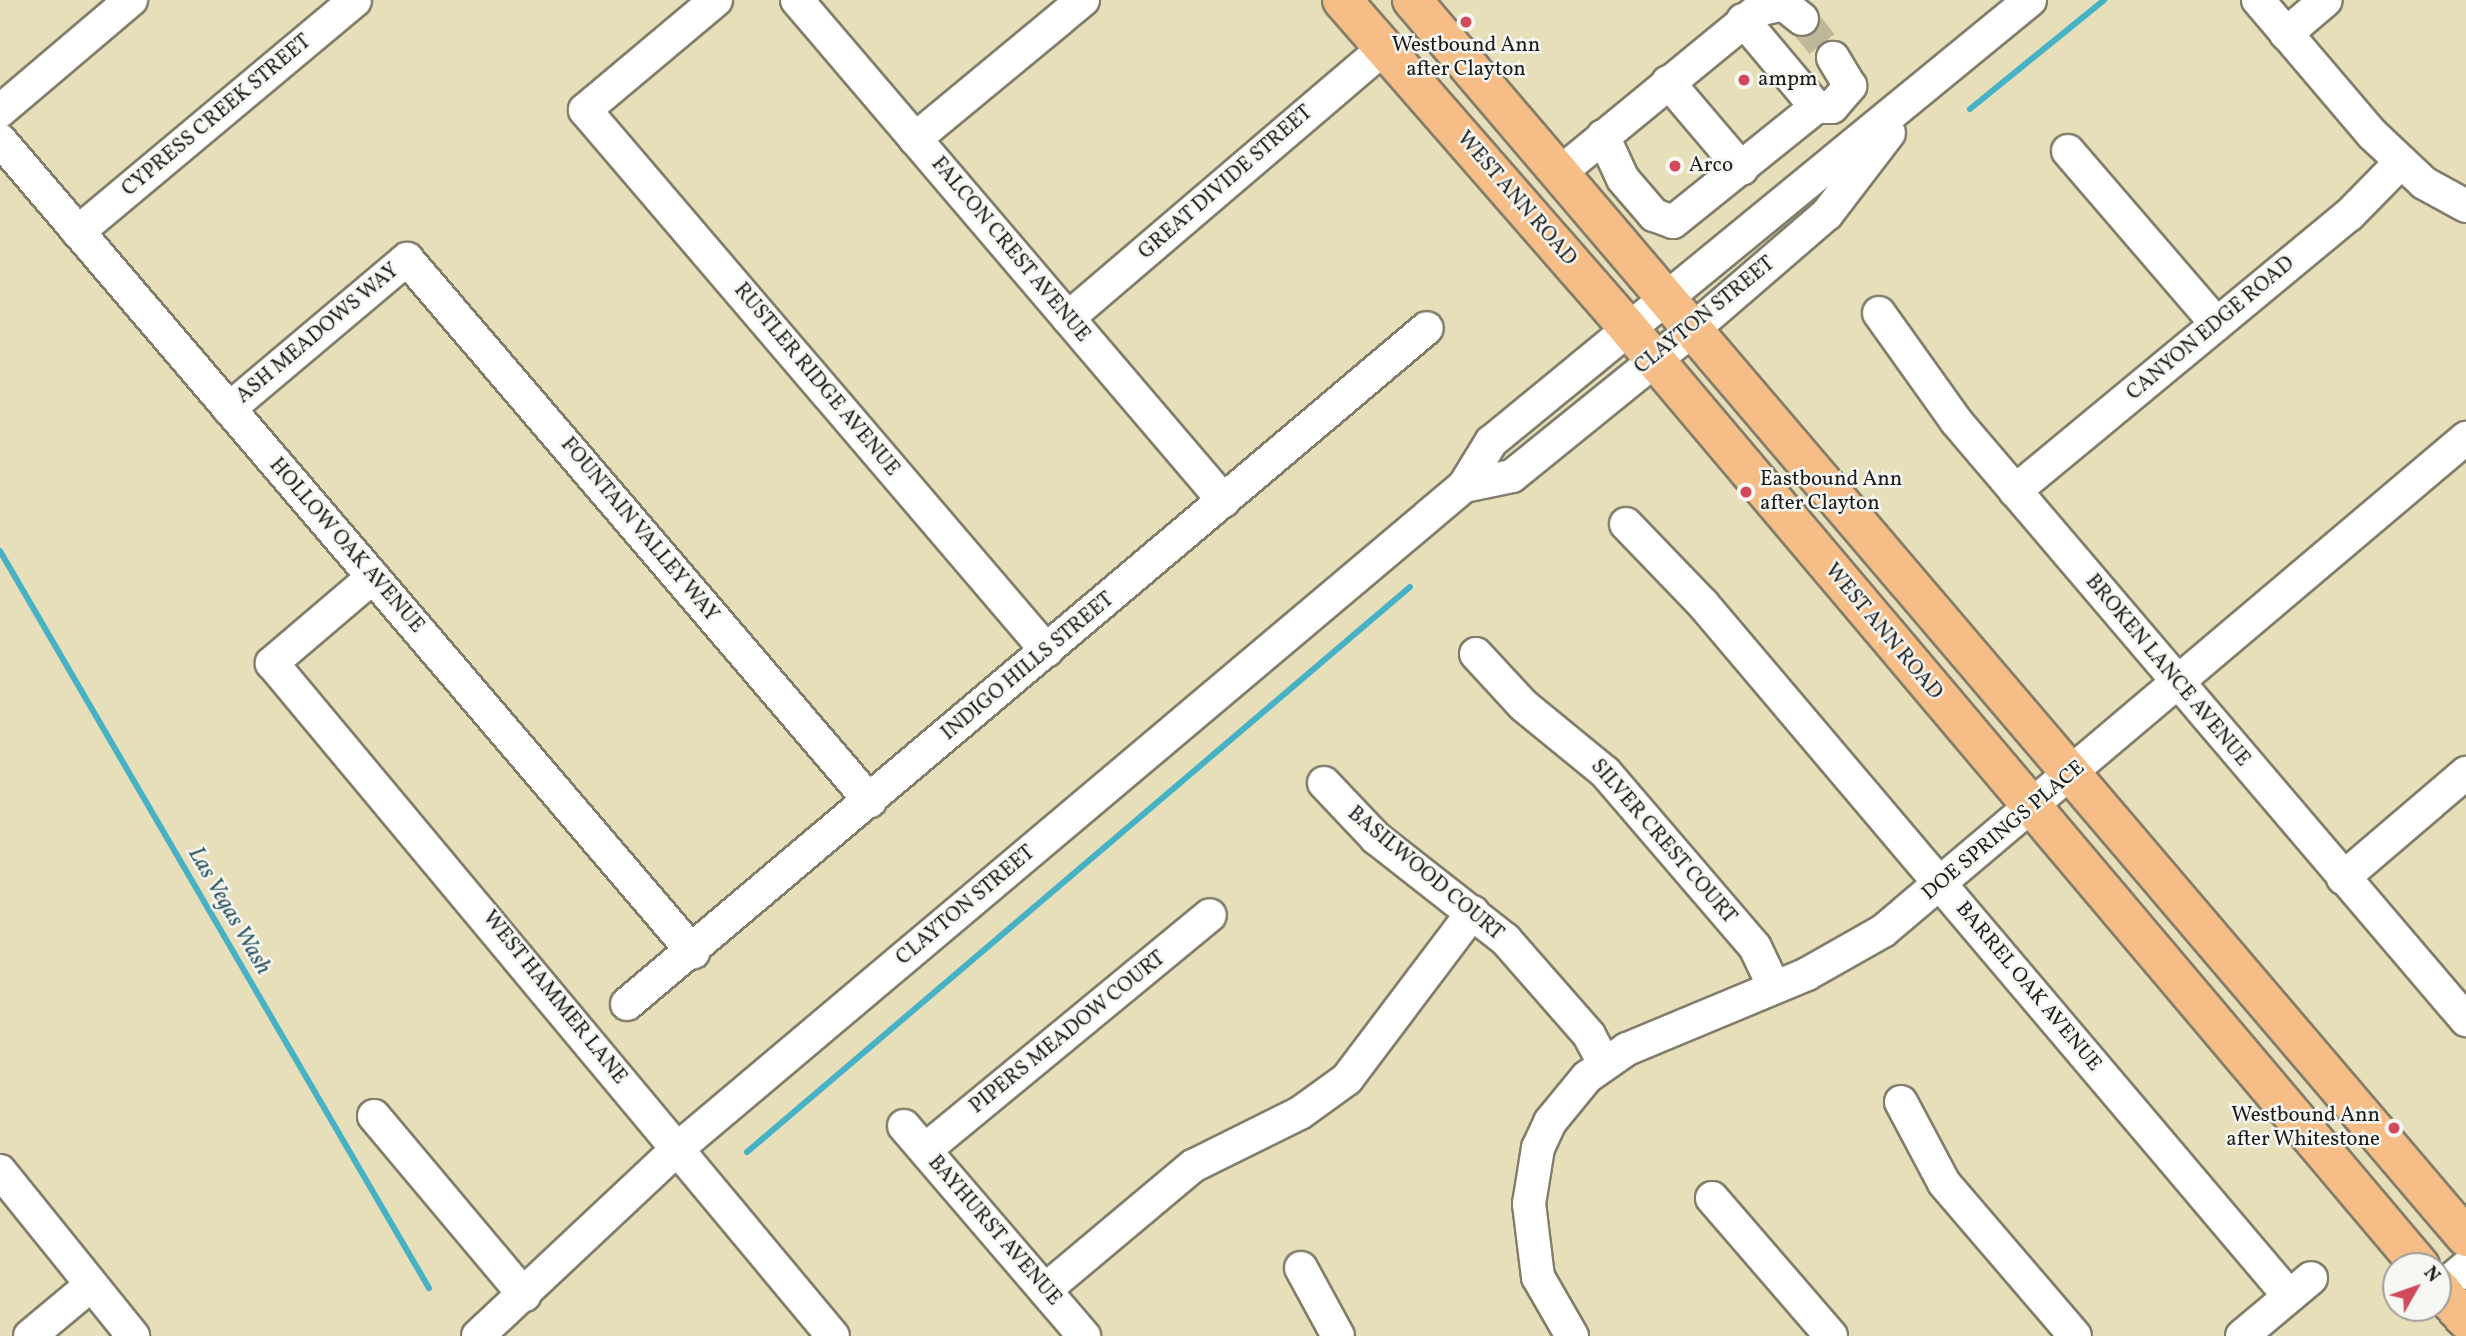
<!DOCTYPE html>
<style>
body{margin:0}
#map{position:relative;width:2466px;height:1336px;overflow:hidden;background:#e7dfba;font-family:Vollkorn,serif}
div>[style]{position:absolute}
.stream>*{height:6px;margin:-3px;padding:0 3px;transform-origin:3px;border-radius:3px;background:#47b2c5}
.minor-tunnel>*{height:32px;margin-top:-16px;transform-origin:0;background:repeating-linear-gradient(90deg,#beb89a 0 32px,transparent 0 48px)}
.roads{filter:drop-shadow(2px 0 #827e6b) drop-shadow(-2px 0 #827e6b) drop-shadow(0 2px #827e6b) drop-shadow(0 -2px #827e6b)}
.minor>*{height:32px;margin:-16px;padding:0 16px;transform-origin:16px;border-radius:16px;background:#fff}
.major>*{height:38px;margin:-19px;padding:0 19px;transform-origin:19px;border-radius:19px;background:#f6be86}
.dots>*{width:19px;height:19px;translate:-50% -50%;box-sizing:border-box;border:4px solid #f6f6f2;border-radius:50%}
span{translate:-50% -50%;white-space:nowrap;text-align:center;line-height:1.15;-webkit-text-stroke:5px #f6f6f2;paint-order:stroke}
.poi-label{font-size:21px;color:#1c1c1c}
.left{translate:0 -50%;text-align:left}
.right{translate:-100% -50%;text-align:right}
.street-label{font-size:21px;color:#1c1c1c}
.water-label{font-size:23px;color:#2d5860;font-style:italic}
.north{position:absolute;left:2382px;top:1252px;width:70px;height:70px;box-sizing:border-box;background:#f6f6f2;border:2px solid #9f9f9c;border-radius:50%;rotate:50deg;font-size:19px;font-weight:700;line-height:28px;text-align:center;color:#1c1c1c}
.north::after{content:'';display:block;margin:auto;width:24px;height:32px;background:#d1495b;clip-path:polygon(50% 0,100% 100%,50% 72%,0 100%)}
</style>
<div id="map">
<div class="stream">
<i style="left:1970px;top:109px;width:173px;rotate:-39.1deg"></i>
<i style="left:0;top:551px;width:853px;rotate:59.8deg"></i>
<i style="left:747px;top:1152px;width:871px;rotate:-40.44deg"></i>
</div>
<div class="minor-tunnel">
<i style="left:1802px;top:19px;width:50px;rotate:51.5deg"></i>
</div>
<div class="roads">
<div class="minor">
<i style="left:716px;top:0;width:171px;rotate:140deg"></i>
<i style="left:585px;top:110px;width:711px;rotate:49.5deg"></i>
<i style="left:797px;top:0;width:658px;rotate:49.56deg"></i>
<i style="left:2258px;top:0;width:176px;rotate:49.6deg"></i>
<i style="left:2372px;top:134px;width:71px;rotate:43.3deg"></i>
<i style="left:2424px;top:183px;width:48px;rotate:28.7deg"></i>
<i style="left:1743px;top:20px;width:114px;rotate:50deg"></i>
<i style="left:1816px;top:107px;width:16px"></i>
<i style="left:1832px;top:107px;width:28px;rotate:-49deg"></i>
<i style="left:1850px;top:86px;width:33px;rotate:-121deg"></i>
<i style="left:2286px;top:34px;width:52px;rotate:-40.4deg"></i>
<i style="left:1668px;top:82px;width:114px;rotate:49.6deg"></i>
<i style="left:0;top:111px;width:172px;rotate:-40.3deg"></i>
<i style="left:1603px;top:136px;width:47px;rotate:65.1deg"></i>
<i style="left:1623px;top:179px;width:48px;rotate:49.3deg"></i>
<i style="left:1654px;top:215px;width:20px;rotate:20deg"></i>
<i style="left:1673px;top:222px;width:184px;rotate:-38.8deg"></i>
<i style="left:915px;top:139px;width:218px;rotate:-39.6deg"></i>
<i style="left:0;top:140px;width:1068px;rotate:49.52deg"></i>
<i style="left:2068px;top:151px;width:228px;rotate:49.3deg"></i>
<i style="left:1562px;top:171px;width:254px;rotate:-39.4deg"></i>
<i style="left:1758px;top:10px;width:26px;rotate:-13deg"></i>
<i style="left:1783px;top:4px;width:24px;rotate:38deg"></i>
<i style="left:78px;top:232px;width:361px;rotate:-39.9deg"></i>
<i style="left:1879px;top:313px;width:133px;rotate:54.5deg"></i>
<i style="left:1956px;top:421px;width:787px;rotate:49.59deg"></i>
<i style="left:1068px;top:318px;width:416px;rotate:-40.5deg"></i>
<i style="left:229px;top:409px;width:233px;rotate:-40.1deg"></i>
<i style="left:407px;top:259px;width:713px;rotate:49.49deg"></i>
<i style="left:1464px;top:486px;width:49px;rotate:-11.8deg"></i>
<i style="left:1512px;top:476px;width:237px;rotate:-39deg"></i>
<i style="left:1696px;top:327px;width:173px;rotate:-40.8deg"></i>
<i style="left:1827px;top:214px;width:102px;rotate:-52.6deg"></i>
<i style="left:2015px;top:491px;width:433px;rotate:-39.6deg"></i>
<i style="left:2349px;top:215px;width:74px;rotate:-45.5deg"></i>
<i style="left:1626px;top:524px;width:111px;rotate:46.1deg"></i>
<i style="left:1703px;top:604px;width:907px;rotate:49.74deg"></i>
<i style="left:373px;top:577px;width:133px;rotate:139.6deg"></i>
<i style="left:272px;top:663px;width:876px;rotate:50.19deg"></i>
<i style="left:1476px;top:654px;width:69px;rotate:47.3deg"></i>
<i style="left:1523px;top:705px;width:106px;rotate:39.3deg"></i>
<i style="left:1605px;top:772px;width:230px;rotate:49.4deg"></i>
<i style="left:1755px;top:947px;width:44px;rotate:64.6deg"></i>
<i style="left:1324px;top:783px;width:76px;rotate:46.6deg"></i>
<i style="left:1376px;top:838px;width:164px;rotate:38.1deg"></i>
<i style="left:1505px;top:939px;width:128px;rotate:48.8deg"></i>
<i style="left:1589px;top:1035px;width:32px;rotate:62deg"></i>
<i style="left:2343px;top:878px;width:162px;rotate:-40.5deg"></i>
<i style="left:627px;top:1004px;width:1047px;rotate:-40.2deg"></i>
<i style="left:1901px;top:1102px;width:92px;rotate:62deg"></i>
<i style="left:1944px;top:1183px;width:201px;rotate:49.4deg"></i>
<i style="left:374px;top:1116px;width:234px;rotate:50deg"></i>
<i style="left:904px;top:1126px;width:277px;rotate:49.4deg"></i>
<i style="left:925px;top:1150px;width:369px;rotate:-39.5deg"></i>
<i style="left:0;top:1171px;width:212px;rotate:51.1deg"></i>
<i style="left:1712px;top:1198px;width:182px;rotate:49.2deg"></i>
<i style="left:1301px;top:1268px;width:77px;rotate:61.4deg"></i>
<i style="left:2440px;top:1289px;width:34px;rotate:-40deg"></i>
<i style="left:1045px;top:1290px;width:193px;rotate:-40deg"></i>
<i style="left:1193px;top:1166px;width:119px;rotate:-26.4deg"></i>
<i style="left:1300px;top:1113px;width:58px;rotate:-35.9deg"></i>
<i style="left:1347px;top:1079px;width:209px;rotate:-53deg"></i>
<i style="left:30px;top:1336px;width:80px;rotate:-39.9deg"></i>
<i style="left:478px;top:1336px;width:272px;rotate:-43.2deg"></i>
<i style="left:676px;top:1150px;width:1030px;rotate:-40.12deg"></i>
<i style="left:1464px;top:486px;width:52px;rotate:-58.5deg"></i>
<i style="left:1491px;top:442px;width:697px;rotate:-39.35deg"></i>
<i style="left:1572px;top:1336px;width:68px;rotate:-120deg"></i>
<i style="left:1538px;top:1277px;width:74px;rotate:-97deg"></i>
<i style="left:1529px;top:1204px;width:57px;rotate:-80.9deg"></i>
<i style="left:1538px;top:1148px;width:29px;rotate:-65deg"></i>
<i style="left:1550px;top:1122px;width:58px;rotate:-50.6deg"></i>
<i style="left:1587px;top:1077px;width:49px;rotate:-35deg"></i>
<i style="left:1627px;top:1049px;width:195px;rotate:-22.6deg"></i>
<i style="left:1807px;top:974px;width:87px;rotate:-29.5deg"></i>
<i style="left:1883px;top:931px;width:764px;rotate:-40.22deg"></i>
<i style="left:2242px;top:1336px;width:90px;rotate:-40deg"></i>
</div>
<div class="major">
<i style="left:1342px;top:0;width:435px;rotate:48.9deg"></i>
<i style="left:1628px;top:328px;width:1228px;rotate:49.82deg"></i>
<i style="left:1412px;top:0;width:1625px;rotate:49.57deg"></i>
<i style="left:2438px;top:1287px;width:43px;rotate:49.7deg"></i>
</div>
</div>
<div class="dots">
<i style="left:1466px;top:22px;background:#d1495b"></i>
<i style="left:1744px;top:80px;background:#d1495b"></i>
<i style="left:1675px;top:166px;background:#d1495b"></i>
<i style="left:1746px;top:492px;background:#d1495b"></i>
<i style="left:2394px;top:1128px;background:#d1495b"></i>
</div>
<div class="poi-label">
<span style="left:1466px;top:58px">Westbound Ann<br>after Clayton</span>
<span class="left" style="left:1758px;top:80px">ampm</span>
<span class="left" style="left:1689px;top:166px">Arco</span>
<span class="left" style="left:1760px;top:492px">Eastbound Ann<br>after Clayton</span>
<span class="right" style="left:2380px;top:1128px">Westbound Ann<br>after Whitestone</span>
</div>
<div class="street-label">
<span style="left:217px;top:116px;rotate:-40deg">CYPRESS CREEK STREET</span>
<span style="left:1226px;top:183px;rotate:-41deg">GREAT DIVIDE STREET</span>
<span style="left:1516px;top:199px;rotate:49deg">WEST ANN ROAD</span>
<span style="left:1010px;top:250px;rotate:50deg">FALCON CREST AVENUE</span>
<span style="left:1705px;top:316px;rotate:-39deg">CLAYTON STREET</span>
<span style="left:2211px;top:329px;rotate:-40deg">CANYON EDGE ROAD</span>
<span style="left:318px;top:334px;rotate:-40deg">ASH MEADOWS WAY</span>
<span style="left:816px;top:380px;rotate:50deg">RUSTLER RIDGE AVENUE</span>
<span style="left:639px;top:530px;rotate:50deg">FOUNTAIN VALLEY WAY</span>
<span style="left:346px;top:546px;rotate:49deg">HOLLOW OAK AVENUE</span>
<span style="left:1883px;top:632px;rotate:50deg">WEST ANN ROAD</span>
<span style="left:1028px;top:667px;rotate:-40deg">INDIGO HILLS STREET</span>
<span style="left:2167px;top:671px;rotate:50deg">BROKEN LANCE AVENUE</span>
<span style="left:2004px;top:831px;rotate:-40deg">DOE SPRINGS PLACE</span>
<span style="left:1663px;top:842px;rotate:49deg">SILVER CREST COURT</span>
<span style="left:1425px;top:874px;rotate:40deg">BASILWOOD COURT</span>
<span style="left:966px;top:906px;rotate:-40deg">CLAYTON STREET</span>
<span style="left:2028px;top:987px;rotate:50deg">BARREL OAK AVENUE</span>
<span style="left:554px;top:998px;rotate:51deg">WEST HAMMER LANE</span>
<span style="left:1068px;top:1033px;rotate:-39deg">PIPERS MEADOW COURT</span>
<span style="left:994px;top:1231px;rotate:49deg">BAYHURST AVENUE</span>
</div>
<div class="water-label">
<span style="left:229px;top:911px;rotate:60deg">Las Vegas Wash</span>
</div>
<div class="north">N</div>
</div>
